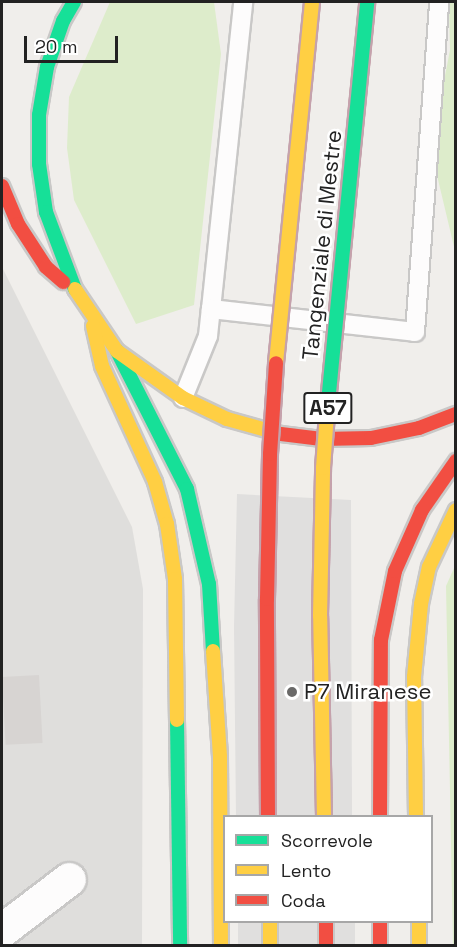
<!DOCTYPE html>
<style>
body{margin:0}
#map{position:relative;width:457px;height:947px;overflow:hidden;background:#f0eeeb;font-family:"Space Grotesk",sans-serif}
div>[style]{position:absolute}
.residential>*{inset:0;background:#dfdedc}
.grass>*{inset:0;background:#ddeccb}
.parking>*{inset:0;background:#e0dfde;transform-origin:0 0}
.building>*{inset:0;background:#d7d4d2;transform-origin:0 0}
.roads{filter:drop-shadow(2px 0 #c9c8c7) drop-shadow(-2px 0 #c9c8c7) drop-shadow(0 2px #c9c8c7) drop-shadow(0 -2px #c9c8c7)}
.lane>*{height:18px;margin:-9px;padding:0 9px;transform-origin:9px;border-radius:9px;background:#fdfcfc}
.street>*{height:33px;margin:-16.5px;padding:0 16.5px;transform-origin:16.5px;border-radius:16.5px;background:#fdfcfc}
.fast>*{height:14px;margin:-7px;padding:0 7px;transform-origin:7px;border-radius:7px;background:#16e098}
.slow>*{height:14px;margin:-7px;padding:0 7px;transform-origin:7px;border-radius:7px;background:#ffcf43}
.jam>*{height:14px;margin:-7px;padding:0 7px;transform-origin:7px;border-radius:7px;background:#f24e42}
.bridges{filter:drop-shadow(2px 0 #c5a2ac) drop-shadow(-2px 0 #c5a2ac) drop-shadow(0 2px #c5a2ac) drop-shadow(0 -2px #c5a2ac)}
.fast-bridge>*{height:14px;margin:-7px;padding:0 7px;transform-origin:7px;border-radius:7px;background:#16e098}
.slow-bridge>*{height:14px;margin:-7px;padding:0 7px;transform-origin:7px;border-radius:7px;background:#ffcf43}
.jam-bridge>*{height:14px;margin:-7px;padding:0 7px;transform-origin:7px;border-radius:7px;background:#f24e42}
.dots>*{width:16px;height:16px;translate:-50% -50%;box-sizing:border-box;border:3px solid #fff;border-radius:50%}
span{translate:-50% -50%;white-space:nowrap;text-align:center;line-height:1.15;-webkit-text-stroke:5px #fff;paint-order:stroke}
.shield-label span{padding:2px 4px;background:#fff;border:2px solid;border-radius:4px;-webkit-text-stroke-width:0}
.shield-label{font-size:21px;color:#222;font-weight:700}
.street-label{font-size:22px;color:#222}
.poi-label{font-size:22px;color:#222}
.left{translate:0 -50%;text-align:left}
.frame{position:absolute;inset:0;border:3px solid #222;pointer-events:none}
.legend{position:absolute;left:223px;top:815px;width:210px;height:108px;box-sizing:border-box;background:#fff;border:2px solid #a7a7a7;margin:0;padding:8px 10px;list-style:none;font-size:18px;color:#222}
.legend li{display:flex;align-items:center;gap:12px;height:30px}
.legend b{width:30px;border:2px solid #a7a7a7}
.scale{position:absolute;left:24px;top:36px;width:94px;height:27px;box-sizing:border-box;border:3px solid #222;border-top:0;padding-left:8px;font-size:18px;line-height:21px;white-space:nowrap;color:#222;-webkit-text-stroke:4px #fff;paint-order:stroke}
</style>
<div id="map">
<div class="residential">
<i style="clip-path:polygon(2px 267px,132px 527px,143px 589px,142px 945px,2px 945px)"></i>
</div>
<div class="grass">
<i style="clip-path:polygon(110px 2px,214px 2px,221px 54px,194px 305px,136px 324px,74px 200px,67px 148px,69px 97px)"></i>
<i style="clip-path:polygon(449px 2px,455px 2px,455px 251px,435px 167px,436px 122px,450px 50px)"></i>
<i style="clip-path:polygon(455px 566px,456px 945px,453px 946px,446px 586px)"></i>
</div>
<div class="parking">
<i style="clip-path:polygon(237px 494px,351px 500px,352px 816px,236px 816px,234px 627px)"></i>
<i style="left:238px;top:922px;width:117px;height:23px"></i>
</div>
<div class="building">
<i style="left:39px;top:675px;width:68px;height:37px;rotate:87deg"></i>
</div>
<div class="roads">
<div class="lane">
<i style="left:211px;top:309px;width:309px;rotate:-84deg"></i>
<i style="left:183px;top:398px;width:67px;rotate:-68deg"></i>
<i style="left:208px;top:336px;width:27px;rotate:-84deg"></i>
<i style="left:211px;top:309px;width:205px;rotate:6.4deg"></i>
<i style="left:415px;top:332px;width:331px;rotate:-85.8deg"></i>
</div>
<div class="street">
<i style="left:2px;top:930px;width:84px;rotate:-37.3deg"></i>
</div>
<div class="fast">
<i style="left:74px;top:2px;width:22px;rotate:120deg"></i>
<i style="left:63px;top:21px;width:49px;rotate:109.2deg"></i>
<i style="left:47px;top:67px;width:49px;rotate:99.5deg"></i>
<i style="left:39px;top:115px;width:49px;rotate:90deg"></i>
<i style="left:39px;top:164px;width:49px;rotate:81.7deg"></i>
<i style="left:46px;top:212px;width:82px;rotate:69.4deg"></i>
<i style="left:117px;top:351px;width:155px;rotate:63.1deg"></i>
<i style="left:187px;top:489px;width:98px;rotate:77deg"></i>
<i style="left:209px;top:584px;width:67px;rotate:86.6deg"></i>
<i style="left:177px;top:720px;width:226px;rotate:89.2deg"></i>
</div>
<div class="slow">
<i style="left:75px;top:289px;width:75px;rotate:55.9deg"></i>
<i style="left:117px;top:351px;width:81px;rotate:35.5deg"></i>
<i style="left:183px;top:398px;width:49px;rotate:25.5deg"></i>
<i style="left:227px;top:419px;width:56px;rotate:15.5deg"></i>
<i style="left:93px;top:326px;width:41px;rotate:77.3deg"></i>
<i style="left:102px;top:366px;width:128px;rotate:65.4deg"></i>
<i style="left:155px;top:482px;width:44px;rotate:74.1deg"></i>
<i style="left:167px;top:524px;width:56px;rotate:81.7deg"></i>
<i style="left:175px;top:579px;width:141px;rotate:89.2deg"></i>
<i style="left:213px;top:651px;width:106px;rotate:86.2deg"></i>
<i style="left:220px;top:757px;width:189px;rotate:89.7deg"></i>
<i style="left:416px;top:816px;width:139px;rotate:-90.8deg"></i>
<i style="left:414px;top:677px;width:73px;rotate:-84.5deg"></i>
<i style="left:421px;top:604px;width:38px;rotate:-78deg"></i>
<i style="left:429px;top:567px;width:63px;rotate:-64.7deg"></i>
<i style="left:270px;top:922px;width:24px;rotate:90deg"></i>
<i style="left:419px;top:922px;width:24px;rotate:90deg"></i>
</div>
<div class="jam">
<i style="left:2px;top:186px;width:41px;rotate:67.2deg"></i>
<i style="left:18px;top:224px;width:51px;rotate:56.9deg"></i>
<i style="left:46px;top:267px;width:23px;rotate:41deg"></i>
<i style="left:281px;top:434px;width:41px;rotate:7deg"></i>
<i style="left:322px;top:439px;width:49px;rotate:-1.2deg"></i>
<i style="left:371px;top:438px;width:49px;rotate:-11.8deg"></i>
<i style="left:419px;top:428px;width:40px;rotate:-21deg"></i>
<i style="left:380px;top:816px;width:176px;rotate:-89.7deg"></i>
<i style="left:381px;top:640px;width:70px;rotate:-78.5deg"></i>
<i style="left:395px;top:571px;width:67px;rotate:-66.1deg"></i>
<i style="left:422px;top:510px;width:60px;rotate:-55.2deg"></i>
<i style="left:326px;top:922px;width:24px;rotate:90deg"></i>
<i style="left:380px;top:922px;width:24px;rotate:90deg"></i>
</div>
</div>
<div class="bridges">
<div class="fast-bridge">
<i style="left:327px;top:413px;width:413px;rotate:-84.4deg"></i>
</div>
<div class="slow-bridge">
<i style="left:276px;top:363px;width:363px;rotate:-84.3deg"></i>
<i style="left:324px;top:816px;width:200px;rotate:-91.1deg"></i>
<i style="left:320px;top:616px;width:148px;rotate:-88.8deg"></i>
<i style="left:323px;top:468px;width:55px;rotate:-85.8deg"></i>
</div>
<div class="jam-bridge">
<i style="left:268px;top:816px;width:217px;rotate:-90.3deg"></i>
<i style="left:267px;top:599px;width:145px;rotate:-88.8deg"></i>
<i style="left:270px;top:454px;width:91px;rotate:-86.2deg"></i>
</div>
</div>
<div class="dots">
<i style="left:292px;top:692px;background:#6a6968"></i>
</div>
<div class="shield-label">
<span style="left:328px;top:408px">A57</span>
</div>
<div class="street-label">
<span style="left:322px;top:245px;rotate:-84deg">Tangenziale di Mestre</span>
</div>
<div class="poi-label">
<span class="left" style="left:304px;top:692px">P7 Miranese</span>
</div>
<div class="frame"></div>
<ul class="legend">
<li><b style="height:8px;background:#16e098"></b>Scorrevole</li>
<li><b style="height:8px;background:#ffcf43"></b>Lento</li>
<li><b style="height:8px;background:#f24e42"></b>Coda</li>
</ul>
<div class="scale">20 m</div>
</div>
